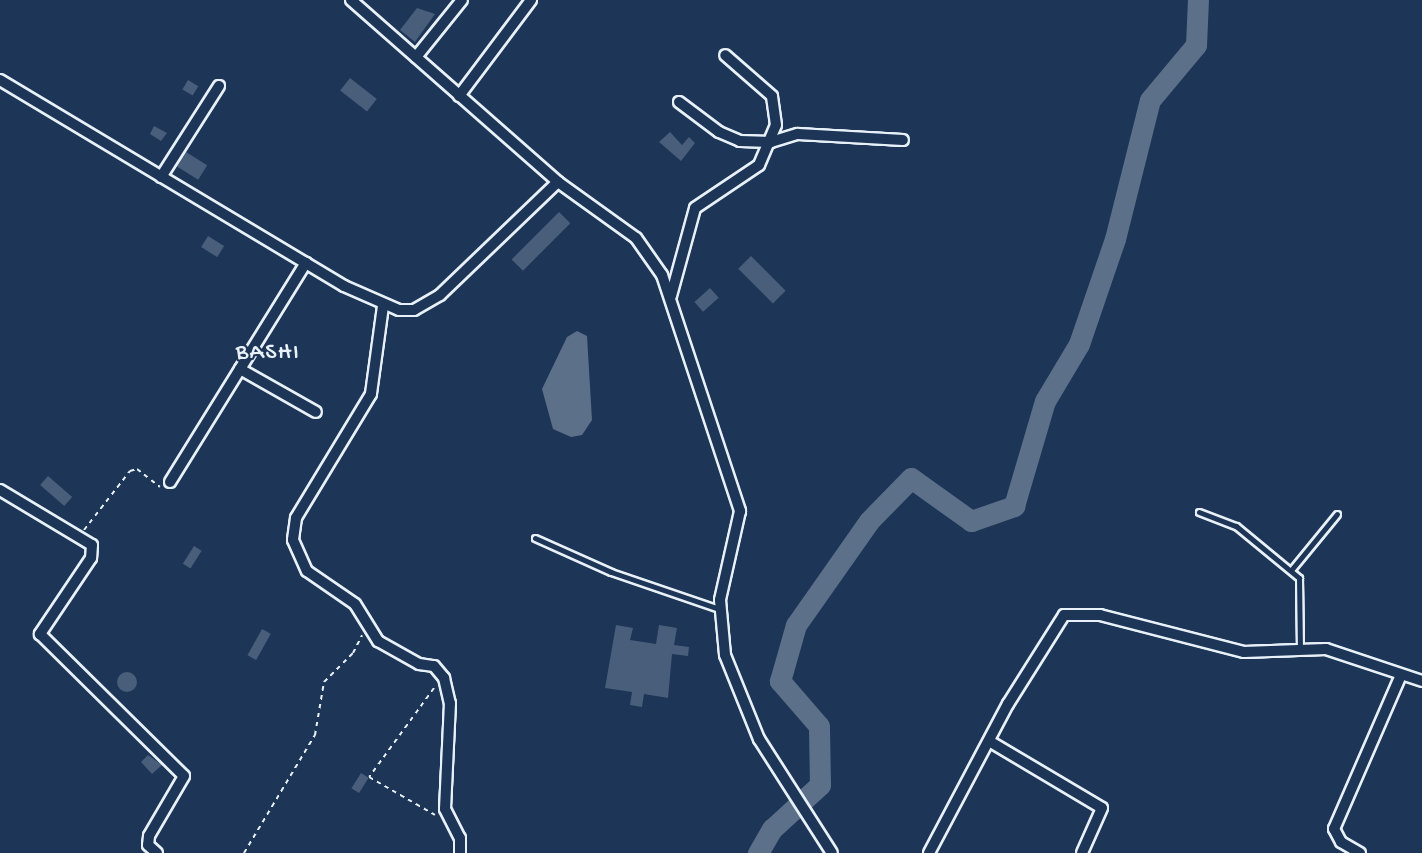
<!DOCTYPE html>
<style>
body{margin:0}
#map{position:relative;width:1422px;height:853px;overflow:hidden;background:#1d3557;font-family:"Gochi Hand",sans-serif}
div>[style]{position:absolute}
.water>*{inset:0;background:#5d7089}
.river>*{height:21px;margin:-10.5px;padding:0 10.5px;transform-origin:10.5px;border-radius:10.5px;background:#5d7089}
.building>*{inset:0;background:#495e7a;transform-origin:0 0}
.round{border-radius:50%}
.path>*{height:2px;margin-top:-1px;transform-origin:0;background:repeating-linear-gradient(90deg,#e8f1f8 0 4.5px,transparent 0 9px)}
.roads{filter:drop-shadow(2px 0 #e8f1f8) drop-shadow(-2px 0 #e8f1f8) drop-shadow(0 2px #e8f1f8) drop-shadow(0 -2px #e8f1f8)}
.service>*{height:5px;margin:-2.5px;padding:0 2.5px;transform-origin:2.5px;border-radius:2.5px;background:#1d3557}
.minor>*{height:10px;margin:-5px;padding:0 5px;transform-origin:5px;border-radius:5px;background:#1d3557}
span{translate:-50% -50%;white-space:nowrap;text-align:center;line-height:1.15;-webkit-text-stroke:4.5px #1d3557;paint-order:stroke}
.quarter-label{font-size:24px;color:#e8f1f8;letter-spacing:1.5px}
</style>
<div id="map">
<div class="water">
<i style="clip-path:polygon(577px 331px,587px 336px,592px 420px,582px 435px,571px 437px,553px 429px,542px 389px,567px 337px)"></i>
</div>
<div class="river">
<i style="left:758px;top:853px;width:28px;rotate:-60deg"></i>
<i style="left:772px;top:829px;width:65px;rotate:-42.5deg"></i>
<i style="left:820px;top:785px;width:59px;rotate:-91deg"></i>
<i style="left:819px;top:726px;width:60px;rotate:-130.9deg"></i>
<i style="left:780px;top:681px;width:58px;rotate:-74.1deg"></i>
<i style="left:796px;top:625px;width:127px;rotate:-54.9deg"></i>
<i style="left:869px;top:521px;width:60px;rotate:-45.7deg"></i>
<i style="left:911px;top:478px;width:74px;rotate:35.6deg"></i>
<i style="left:971px;top:521px;width:46px;rotate:-19.2deg"></i>
<i style="left:1014px;top:506px;width:109px;rotate:-73.6deg"></i>
<i style="left:1045px;top:401px;width:66px;rotate:-59.2deg"></i>
<i style="left:1079px;top:344px;width:111px;rotate:-71.1deg"></i>
<i style="left:1115px;top:239px;width:143px;rotate:-75.9deg"></i>
<i style="left:1150px;top:100px;width:72px;rotate:-50.1deg"></i>
<i style="left:1196px;top:45px;width:45px;rotate:-87.5deg"></i>
</div>
<div class="building">
<i style="clip-path:polygon(417px 8px,435px 14px,415px 42px,400px 30px)"></i>
<i style="left:350px;top:78px;width:34px;height:16px;rotate:38deg"></i>
<i style="left:188px;top:80px;width:12px;height:11px;rotate:31deg"></i>
<i style="clip-path:polygon(154px 126px,167px 133px,161px 141px,150px 134px)"></i>
<i style="clip-path:polygon(670px 132px,682px 145px,689px 137px,695px 143px,681px 161px,659px 142px)"></i>
<i style="left:186px;top:152px;width:25px;height:17px;rotate:32deg"></i>
<i style="left:559px;top:212px;width:16px;height:67px;rotate:45deg"></i>
<i style="left:208px;top:236px;width:19px;height:13px;rotate:32deg"></i>
<i style="left:751px;top:256px;width:49px;height:18px;rotate:45deg"></i>
<i style="left:710px;top:288px;width:13px;height:21px;rotate:48deg"></i>
<i style="left:48px;top:476px;width:32px;height:12px;rotate:41deg"></i>
<i style="left:194px;top:546px;width:9px;height:21px;rotate:32deg"></i>
<i style="clip-path:polygon(616px 625px,633px 628px,630px 640px,656px 644px,659px 625px,677px 628px,674px 645px,689px 647px,688px 656px,672px 654px,668px 698px,644px 694px,642px 707px,630px 705px,632px 692px,605px 688px)"></i>
<i style="left:262px;top:629px;width:10px;height:30px;rotate:29deg"></i>
<i class="round" style="left:117px;top:672px;width:20px;height:20px"></i>
<i style="clip-path:polygon(148px 755px,162px 765px,152px 774px,141px 762px)"></i>
<i style="left:361px;top:773px;width:9px;height:18px;rotate:32deg"></i>
</div>
<div class="path">
<i style="left:84px;top:530px;width:75px;rotate:-52.1deg"></i>
<i style="left:130px;top:471px;width:7px;rotate:-16deg"></i>
<i style="left:137px;top:469px;width:29px;rotate:38deg"></i>
<i style="left:434px;top:688px;width:110px;rotate:126.1deg"></i>
<i style="left:369px;top:777px;width:76px;rotate:29.9deg"></i>
<i style="left:244px;top:853px;width:138px;rotate:-59deg"></i>
<i style="left:315px;top:735px;width:54px;rotate:-80.4deg"></i>
<i style="left:324px;top:682px;width:41px;rotate:-45deg"></i>
<i style="left:353px;top:653px;width:20px;rotate:-63deg"></i>
</div>
<div class="roads">
<div class="service">
<i style="left:1199px;top:512px;width:40px;rotate:21deg"></i>
<i style="left:1236px;top:526px;width:82px;rotate:39.5deg"></i>
<i style="left:1299px;top:578px;width:69px;rotate:89.2deg"></i>
<i style="left:535px;top:538px;width:83px;rotate:24.1deg"></i>
<i style="left:611px;top:572px;width:114px;rotate:18.9deg"></i>
<i style="left:1292px;top:569px;width:71px;rotate:-50.7deg"></i>
</div>
<div class="minor">
<i style="left:351px;top:0;width:276px;rotate:41.3deg"></i>
<i style="left:558px;top:182px;width:96px;rotate:35.7deg"></i>
<i style="left:636px;top:238px;width:45px;rotate:54.9deg"></i>
<i style="left:662px;top:275px;width:249px;rotate:71.7deg"></i>
<i style="left:740px;top:511px;width:91px;rotate:102.7deg"></i>
<i style="left:720px;top:600px;width:55px;rotate:84.8deg"></i>
<i style="left:725px;top:655px;width:91px;rotate:68deg"></i>
<i style="left:759px;top:739px;width:135px;rotate:57.4deg"></i>
<i style="left:416px;top:57px;width:73px;rotate:-51.1deg"></i>
<i style="left:0;top:80px;width:401px;rotate:30.9deg"></i>
<i style="left:344px;top:286px;width:60px;rotate:23.6deg"></i>
<i style="left:399px;top:310px;width:15px"></i>
<i style="left:414px;top:310px;width:30px;rotate:-30deg"></i>
<i style="left:440px;top:295px;width:163px;rotate:-43.8deg"></i>
<i style="left:459px;top:96px;width:120px;rotate:-53.1deg"></i>
<i style="left:679px;top:102px;width:50px;rotate:36.9deg"></i>
<i style="left:719px;top:132px;width:23px;rotate:23deg"></i>
<i style="left:740px;top:141px;width:31px;rotate:2deg"></i>
<i style="left:771px;top:142px;width:28px;rotate:-17deg"></i>
<i style="left:798px;top:134px;width:105px;rotate:3.3deg"></i>
<i style="left:161px;top:177px;width:108px;rotate:-57.5deg"></i>
<i style="left:671px;top:296px;width:91px;rotate:-74.7deg"></i>
<i style="left:695px;top:208px;width:77px;rotate:-33.9deg"></i>
<i style="left:759px;top:165px;width:43px;rotate:-67deg"></i>
<i style="left:776px;top:125px;width:29px;rotate:-98deg"></i>
<i style="left:772px;top:96px;width:62px;rotate:-138.9deg"></i>
<i style="left:383px;top:306px;width:89px;rotate:97.8deg"></i>
<i style="left:371px;top:394px;width:145px;rotate:121.2deg"></i>
<i style="left:296px;top:518px;width:22px;rotate:98deg"></i>
<i style="left:293px;top:540px;width:34px;rotate:66deg"></i>
<i style="left:307px;top:571px;width:58px;rotate:34.5deg"></i>
<i style="left:355px;top:604px;width:44px;rotate:58.1deg"></i>
<i style="left:378px;top:641px;width:47px;rotate:29.3deg"></i>
<i style="left:419px;top:664px;width:15px;rotate:8deg"></i>
<i style="left:434px;top:666px;width:16px;rotate:50deg"></i>
<i style="left:444px;top:678px;width:26px;rotate:77deg"></i>
<i style="left:450px;top:703px;width:106px;rotate:92.7deg"></i>
<i style="left:445px;top:809px;width:33px;rotate:63deg"></i>
<i style="left:460px;top:838px;width:15px;rotate:90deg"></i>
<i style="left:240px;top:369px;width:87px;rotate:29.5deg"></i>
<i style="left:170px;top:482px;width:258px;rotate:-58.2deg"></i>
<i style="left:0;top:490px;width:107px;rotate:30.9deg"></i>
<i style="left:92px;top:545px;width:13px;rotate:94deg"></i>
<i style="left:91px;top:558px;width:92px;rotate:123.9deg"></i>
<i style="left:40px;top:634px;width:202px;rotate:44.6deg"></i>
<i style="left:184px;top:776px;width:69px;rotate:120.3deg"></i>
<i style="left:149px;top:836px;width:9px;rotate:96deg"></i>
<i style="left:148px;top:845px;width:12px;rotate:42deg"></i>
<i style="left:989px;top:741px;width:131px;rotate:30.7deg"></i>
<i style="left:1102px;top:808px;width:49px;rotate:114deg"></i>
<i style="left:929px;top:853px;width:169px;rotate:-62.1deg"></i>
<i style="left:1008px;top:704px;width:105px;rotate:-57.8deg"></i>
<i style="left:1064px;top:615px;width:36px"></i>
<i style="left:1100px;top:615px;width:149px;rotate:14.4deg"></i>
<i style="left:1244px;top:652px;width:82px;rotate:-2.1deg"></i>
<i style="left:1326px;top:649px;width:101px;rotate:18.4deg"></i>
<i style="left:1360px;top:853px;width:22px;rotate:-150deg"></i>
<i style="left:1341px;top:842px;width:15px;rotate:-118deg"></i>
<i style="left:1334px;top:829px;width:168px;rotate:-66.5deg"></i>
</div>
</div>
<div class="quarter-label">
<span style="left:268px;top:354px">BASHI</span>
</div>
</div>
